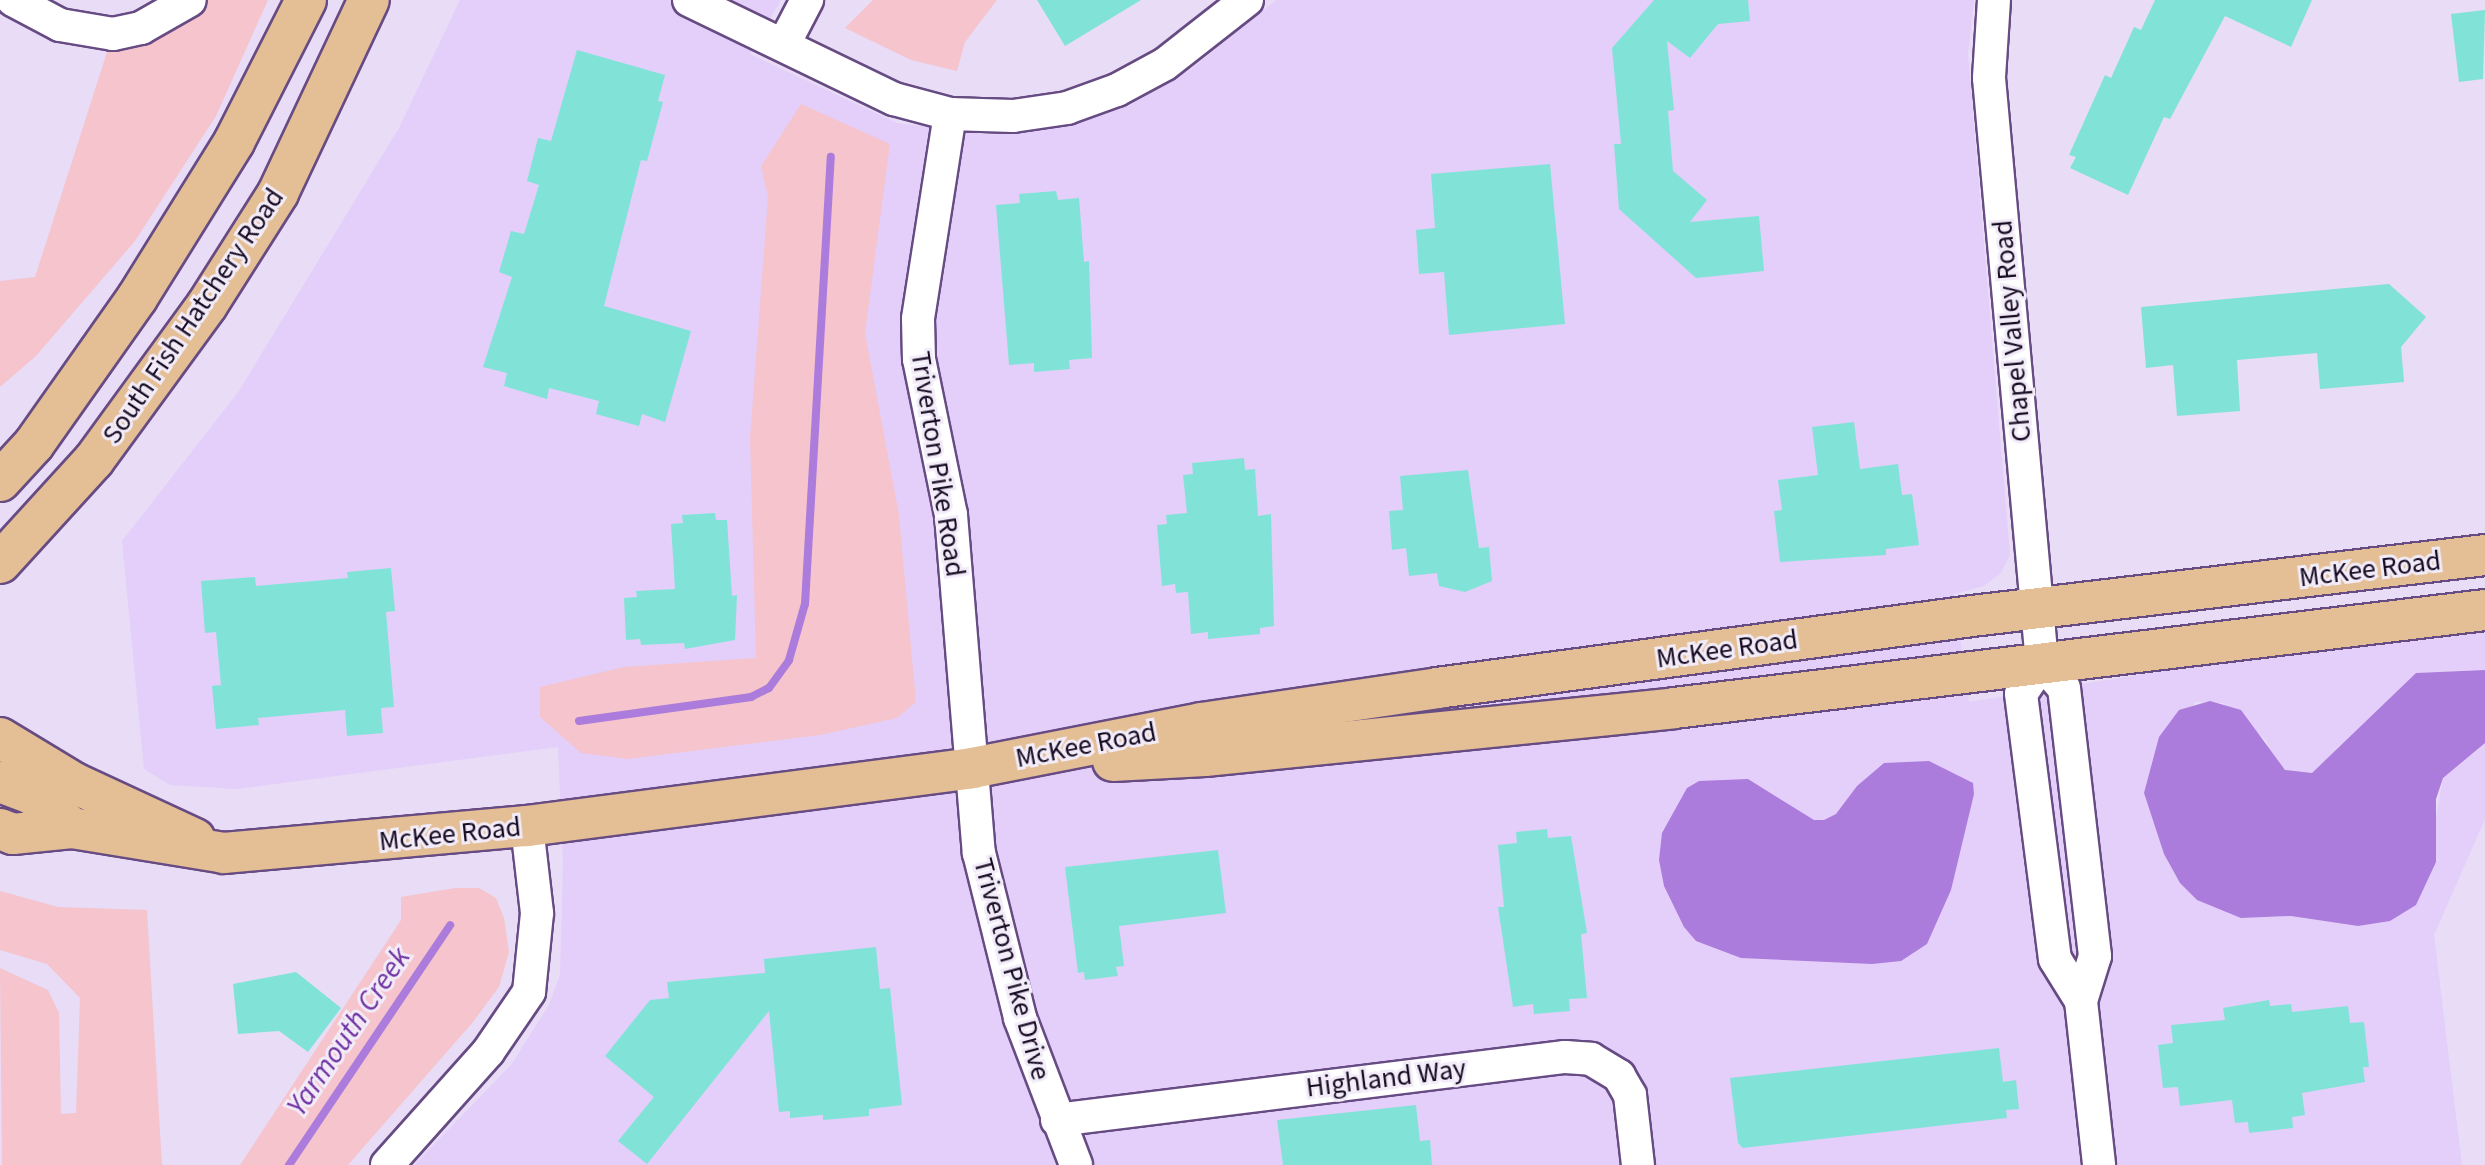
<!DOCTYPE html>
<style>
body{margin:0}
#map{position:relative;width:2485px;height:1165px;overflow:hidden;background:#e8dcf6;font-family:"Source Sans 3",sans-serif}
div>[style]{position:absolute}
.built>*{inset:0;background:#e3cffa}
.green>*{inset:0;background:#f5c4cd}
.water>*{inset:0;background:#ab7cdb}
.stream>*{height:8px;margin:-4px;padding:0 4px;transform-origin:4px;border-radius:4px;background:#ab7cdb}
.building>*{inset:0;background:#81e3d7}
.roads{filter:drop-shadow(2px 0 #674b83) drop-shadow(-2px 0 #674b83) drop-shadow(0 2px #674b83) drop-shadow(0 -2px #674b83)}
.minor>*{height:32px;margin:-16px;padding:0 16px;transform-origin:16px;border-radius:16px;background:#fff}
.major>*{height:40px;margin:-20px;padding:0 20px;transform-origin:20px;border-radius:20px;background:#e4be94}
span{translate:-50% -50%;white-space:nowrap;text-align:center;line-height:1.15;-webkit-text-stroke:6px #f2ecf9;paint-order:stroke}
.street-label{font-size:28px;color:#170b22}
.water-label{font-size:30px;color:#6f32a1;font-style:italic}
</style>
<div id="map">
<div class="built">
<i style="clip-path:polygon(460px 0,781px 0,750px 54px,897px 123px,994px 135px,1069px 126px,1128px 106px,1190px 70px,1276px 0,1974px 0,1968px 54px,2010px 555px,2001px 573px,1984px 586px,1954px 594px,1969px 702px,2193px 666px,2485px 631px,2485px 670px,2416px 673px,2312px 773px,2285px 770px,2273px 759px,2266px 740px,2223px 703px,2195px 702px,2144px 793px,2164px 854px,2241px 918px,2291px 916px,2358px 926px,2390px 921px,2434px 829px,2443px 778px,2485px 743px,2485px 819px,2434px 935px,2462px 1165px,414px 1165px,511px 1065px,549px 1005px,560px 975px,563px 862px,558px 747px,237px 789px,170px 785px,144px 769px,122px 541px,239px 391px,399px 128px)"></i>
</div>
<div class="green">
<i style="clip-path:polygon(206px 0,268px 0,216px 116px,135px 241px,36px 356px,0 387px,0 281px,35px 277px,109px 46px,154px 38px,191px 18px)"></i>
<i style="clip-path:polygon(873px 0,997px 0,965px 42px,957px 71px,911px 60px,845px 28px)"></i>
<i style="clip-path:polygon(801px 104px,890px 144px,865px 333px,899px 515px,916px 702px,897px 718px,820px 735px,628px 759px,581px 753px,540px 717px,540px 687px,624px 667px,756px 658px,750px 438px,768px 197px,761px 166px)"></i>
<i style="clip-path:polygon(455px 888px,479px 888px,496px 898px,504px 918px,509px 952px,499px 987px,473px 1022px,348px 1165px,240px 1165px,401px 920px,401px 897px)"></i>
<i style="clip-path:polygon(0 891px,58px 907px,147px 910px,162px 1165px,2px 1165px,0 968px,48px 990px,59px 1013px,61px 1114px,76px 1113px,80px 998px,47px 964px,0 950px)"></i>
</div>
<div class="water">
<i style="clip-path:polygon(2485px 670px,2485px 743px,2443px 778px,2436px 799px,2436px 862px,2416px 905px,2390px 921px,2358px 926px,2291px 916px,2241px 918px,2197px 900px,2180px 883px,2164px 854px,2144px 793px,2159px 737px,2179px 710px,2210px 701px,2241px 710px,2285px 770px,2312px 773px,2416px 673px)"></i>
<i style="clip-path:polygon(1929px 761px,1973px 783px,1974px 794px,1951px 890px,1927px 944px,1901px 961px,1872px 964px,1741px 958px,1696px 941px,1684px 927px,1664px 886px,1659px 860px,1662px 833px,1687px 788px,1699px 781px,1748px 779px,1814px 820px,1824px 820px,1836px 814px,1857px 786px,1884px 763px)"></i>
</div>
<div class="stream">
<i style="left:579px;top:721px;width:174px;rotate:-7.9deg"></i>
<i style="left:751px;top:697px;width:20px;rotate:-27deg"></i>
<i style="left:769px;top:688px;width:34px;rotate:-54deg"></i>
<i style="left:789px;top:660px;width:58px;rotate:-74.1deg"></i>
<i style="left:805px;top:604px;width:448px;rotate:-86.7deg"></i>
<i style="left:289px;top:1165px;width:289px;rotate:-56.1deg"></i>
</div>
<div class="building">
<i style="clip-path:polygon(1037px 0,1141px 0,1065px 46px)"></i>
<i style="clip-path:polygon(1654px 0,1748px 0,1750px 21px,1718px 24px,1690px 58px,1667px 41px,1674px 110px,1668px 111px,1673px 171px,1707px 200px,1690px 222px,1759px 216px,1764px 271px,1696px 278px,1619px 209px,1614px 144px,1621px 144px,1612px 48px)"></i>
<i style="clip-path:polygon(2155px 0,2312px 0,2291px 47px,2225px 16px,2170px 119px,2164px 117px,2128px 195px,2070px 168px,2076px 157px,2069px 155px,2105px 75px,2111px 78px,2134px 27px,2141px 30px)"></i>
<i style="clip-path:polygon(2485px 10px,2483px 79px,2459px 82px,2451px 14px)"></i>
<i style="clip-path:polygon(577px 50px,665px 75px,658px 101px,663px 102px,647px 161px,641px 160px,604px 306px,691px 331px,665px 422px,642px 414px,639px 426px,596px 414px,599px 401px,549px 388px,547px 399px,504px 386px,507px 373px,483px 367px,512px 277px,499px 272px,511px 231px,524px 234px,539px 185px,527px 181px,538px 138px,551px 141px)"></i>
<i style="clip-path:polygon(1550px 164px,1565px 324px,1449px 335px,1444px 272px,1419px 274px,1416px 230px,1435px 228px,1431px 174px)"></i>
<i style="clip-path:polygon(1056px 191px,1058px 200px,1079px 198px,1084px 262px,1089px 261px,1092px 358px,1069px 360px,1070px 369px,1034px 372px,1034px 363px,1009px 365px,996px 205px,1020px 203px,1019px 194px)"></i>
<i style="clip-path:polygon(2389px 284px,2426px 317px,2401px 347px,2404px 382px,2320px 389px,2317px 353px,2237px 360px,2240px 411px,2177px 416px,2173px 365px,2146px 368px,2141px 307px)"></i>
<i style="clip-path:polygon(1854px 422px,1860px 469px,1898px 464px,1902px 495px,1912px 494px,1919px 545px,1886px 549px,1886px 555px,1780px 562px,1774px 511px,1782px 510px,1778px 480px,1818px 475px,1812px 427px)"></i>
<i style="clip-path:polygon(1244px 458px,1245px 470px,1255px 469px,1258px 516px,1271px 514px,1274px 626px,1260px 628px,1260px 634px,1208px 639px,1208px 632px,1191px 634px,1188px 592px,1176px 593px,1175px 584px,1162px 586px,1157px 525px,1167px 524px,1166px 515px,1187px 513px,1183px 475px,1193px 474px,1192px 463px)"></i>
<i style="clip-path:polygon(1468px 470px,1479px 548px,1489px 547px,1492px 581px,1465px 592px,1439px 586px,1437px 573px,1409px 576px,1406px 548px,1392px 550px,1389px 511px,1403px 510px,1400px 476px)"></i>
<i style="clip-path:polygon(715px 513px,716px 520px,727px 520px,732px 596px,737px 595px,735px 640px,685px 649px,684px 643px,641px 645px,640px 639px,626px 640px,624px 598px,637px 597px,636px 591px,675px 589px,671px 524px,683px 523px,682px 515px)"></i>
<i style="clip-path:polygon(391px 568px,395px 611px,386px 612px,394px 707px,381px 708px,383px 733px,347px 736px,345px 710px,258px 718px,259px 725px,216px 729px,212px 686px,221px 685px,216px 632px,205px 633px,201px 581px,255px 577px,256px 586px,348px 578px,347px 572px)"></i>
<i style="clip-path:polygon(1547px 829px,1548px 838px,1571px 836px,1587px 933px,1581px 934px,1587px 998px,1569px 999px,1570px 1011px,1534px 1014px,1533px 1004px,1513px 1007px,1498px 907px,1504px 907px,1498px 845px,1517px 843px,1516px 832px)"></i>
<i style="clip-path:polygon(1218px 850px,1226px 913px,1119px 926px,1124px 966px,1116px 967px,1118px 976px,1085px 980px,1084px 972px,1078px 973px,1065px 867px)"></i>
<i style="clip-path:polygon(876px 947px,880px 989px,890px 988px,902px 1105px,869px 1109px,869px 1116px,823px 1120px,823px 1115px,790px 1118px,790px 1111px,779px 1112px,769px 1011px,647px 1164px,618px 1141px,654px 1097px,605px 1056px,650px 1000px,669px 998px,667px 982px,765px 973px,764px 959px)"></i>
<i style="clip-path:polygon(296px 972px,341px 1008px,308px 1052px,279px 1031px,238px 1034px,233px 984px)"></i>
<i style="clip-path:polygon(2269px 1000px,2270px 1006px,2291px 1004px,2292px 1012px,2348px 1006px,2350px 1023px,2364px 1022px,2369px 1067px,2363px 1067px,2365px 1082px,2302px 1093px,2305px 1115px,2292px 1117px,2293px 1128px,2249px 1133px,2248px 1122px,2235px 1123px,2232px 1100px,2180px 1106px,2178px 1087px,2163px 1088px,2158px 1045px,2173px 1043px,2171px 1025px,2225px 1020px,2223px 1008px)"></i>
<i style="clip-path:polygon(1999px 1048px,2003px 1082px,2016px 1080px,2019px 1109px,2006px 1110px,2007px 1118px,1743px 1148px,1738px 1143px,1730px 1078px)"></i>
<i style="clip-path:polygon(1416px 1105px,1420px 1141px,1430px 1140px,1432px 1165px,1283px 1165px,1277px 1120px)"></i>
</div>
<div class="roads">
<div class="minor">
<i style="left:13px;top:0;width:53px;rotate:28deg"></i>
<i style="left:60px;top:25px;width:54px;rotate:9.6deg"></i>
<i style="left:113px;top:34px;width:29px;rotate:-12deg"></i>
<i style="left:141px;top:28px;width:56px;rotate:-29.7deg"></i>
<i style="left:689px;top:0;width:228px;rotate:25.8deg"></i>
<i style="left:894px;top:99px;width:58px;rotate:15deg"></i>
<i style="left:950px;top:114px;width:63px;rotate:1.8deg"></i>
<i style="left:1013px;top:116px;width:55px;rotate:-8.4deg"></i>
<i style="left:1067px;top:108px;width:53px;rotate:-19.8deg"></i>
<i style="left:1117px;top:90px;width:55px;rotate:-28.4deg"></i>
<i style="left:1165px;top:64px;width:104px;rotate:-38deg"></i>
<i style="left:1994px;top:0;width:78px;rotate:93.7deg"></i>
<i style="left:1989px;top:78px;width:587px;rotate:84.82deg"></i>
<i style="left:2042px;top:663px;width:33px;rotate:49deg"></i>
<i style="left:2064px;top:688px;width:270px;rotate:83.4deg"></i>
<i style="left:2095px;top:956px;width:47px;rotate:107.3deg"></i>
<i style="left:2081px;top:1001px;width:165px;rotate:83.7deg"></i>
<i style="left:784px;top:44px;width:50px;rotate:-62.4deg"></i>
<i style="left:950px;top:114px;width:207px;rotate:98.9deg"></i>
<i style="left:918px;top:319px;width:40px;rotate:88.6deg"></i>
<i style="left:919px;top:359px;width:159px;rotate:78.4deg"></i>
<i style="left:951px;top:515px;width:339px;rotate:85.3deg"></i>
<i style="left:979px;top:853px;width:170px;rotate:76deg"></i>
<i style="left:1020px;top:1018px;width:157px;rotate:69.1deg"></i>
<i style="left:2042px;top:663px;width:37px;rotate:124deg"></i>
<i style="left:2021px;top:694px;width:267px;rotate:82.7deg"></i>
<i style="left:2055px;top:959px;width:49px;rotate:58.2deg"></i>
<i style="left:1057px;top:1120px;width:512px;rotate:-7.07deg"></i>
<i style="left:1565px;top:1057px;width:26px;rotate:4deg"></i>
<i style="left:1591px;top:1059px;width:33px;rotate:31deg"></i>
<i style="left:1619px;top:1076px;width:22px;rotate:60deg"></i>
<i style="left:1630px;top:1095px;width:70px;rotate:83.5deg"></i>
<i style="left:387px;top:1165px;width:152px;rotate:-48.2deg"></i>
<i style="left:488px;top:1052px;width:73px;rotate:-55.7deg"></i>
<i style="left:529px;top:992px;width:79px;rotate:-84.2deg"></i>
<i style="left:537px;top:913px;width:88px;rotate:-96.6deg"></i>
</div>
<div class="major">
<i style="left:0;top:481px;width:50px;rotate:-47.4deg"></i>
<i style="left:34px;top:444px;width:179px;rotate:-54.8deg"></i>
<i style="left:137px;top:298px;width:184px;rotate:-58.1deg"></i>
<i style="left:234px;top:142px;width:159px;rotate:-63.1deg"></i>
<i style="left:0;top:563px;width:139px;rotate:-47.6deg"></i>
<i style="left:94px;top:460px;width:192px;rotate:-53.9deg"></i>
<i style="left:207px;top:305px;width:133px;rotate:-57.6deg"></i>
<i style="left:278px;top:193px;width:213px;rotate:-64.8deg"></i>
<i style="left:0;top:738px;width:87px;rotate:31.3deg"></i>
<i style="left:74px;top:783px;width:133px;rotate:24.8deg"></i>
<i style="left:1113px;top:761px;width:92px;rotate:-3.1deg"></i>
<i style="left:1205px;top:756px;width:471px;rotate:-5.8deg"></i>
<i style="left:1674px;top:708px;width:817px;rotate:-6.89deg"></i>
<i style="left:0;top:782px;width:34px;rotate:21deg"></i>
<i style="left:32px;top:794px;width:52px;rotate:40.4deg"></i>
<i style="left:0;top:829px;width:14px;rotate:21deg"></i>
<i style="left:13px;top:834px;width:59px;rotate:-5.8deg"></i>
<i style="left:72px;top:828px;width:154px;rotate:9.3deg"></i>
<i style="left:224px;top:853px;width:304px;rotate:-5.1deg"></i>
<i style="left:527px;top:826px;width:449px;rotate:-7.4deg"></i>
<i style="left:972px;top:768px;width:233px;rotate:-11.1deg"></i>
<i style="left:1201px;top:723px;width:239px;rotate:-8.4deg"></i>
<i style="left:1437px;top:688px;width:540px;rotate:-7.66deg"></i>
<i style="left:1972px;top:616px;width:517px;rotate:-6.78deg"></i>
</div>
</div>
<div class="street-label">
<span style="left:193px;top:316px;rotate:-56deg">South Fish Hatchery Road</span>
<span style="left:2012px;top:331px;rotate:-95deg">Chapel Valley Road</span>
<span style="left:938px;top:464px;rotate:81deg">Triverton Pike Road</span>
<span style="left:2370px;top:569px;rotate:-7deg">McKee Road</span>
<span style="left:1727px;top:649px;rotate:-8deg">McKee Road</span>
<span style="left:1086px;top:745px;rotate:-11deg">McKee Road</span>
<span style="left:450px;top:834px;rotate:-6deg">McKee Road</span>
<span style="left:1012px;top:969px;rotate:75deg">Triverton Pike Drive</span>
<span style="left:1386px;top:1078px;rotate:-7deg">Highland Way</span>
</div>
<div class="water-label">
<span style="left:349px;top:1032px;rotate:-56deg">Yarmouth Creek</span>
</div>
</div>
